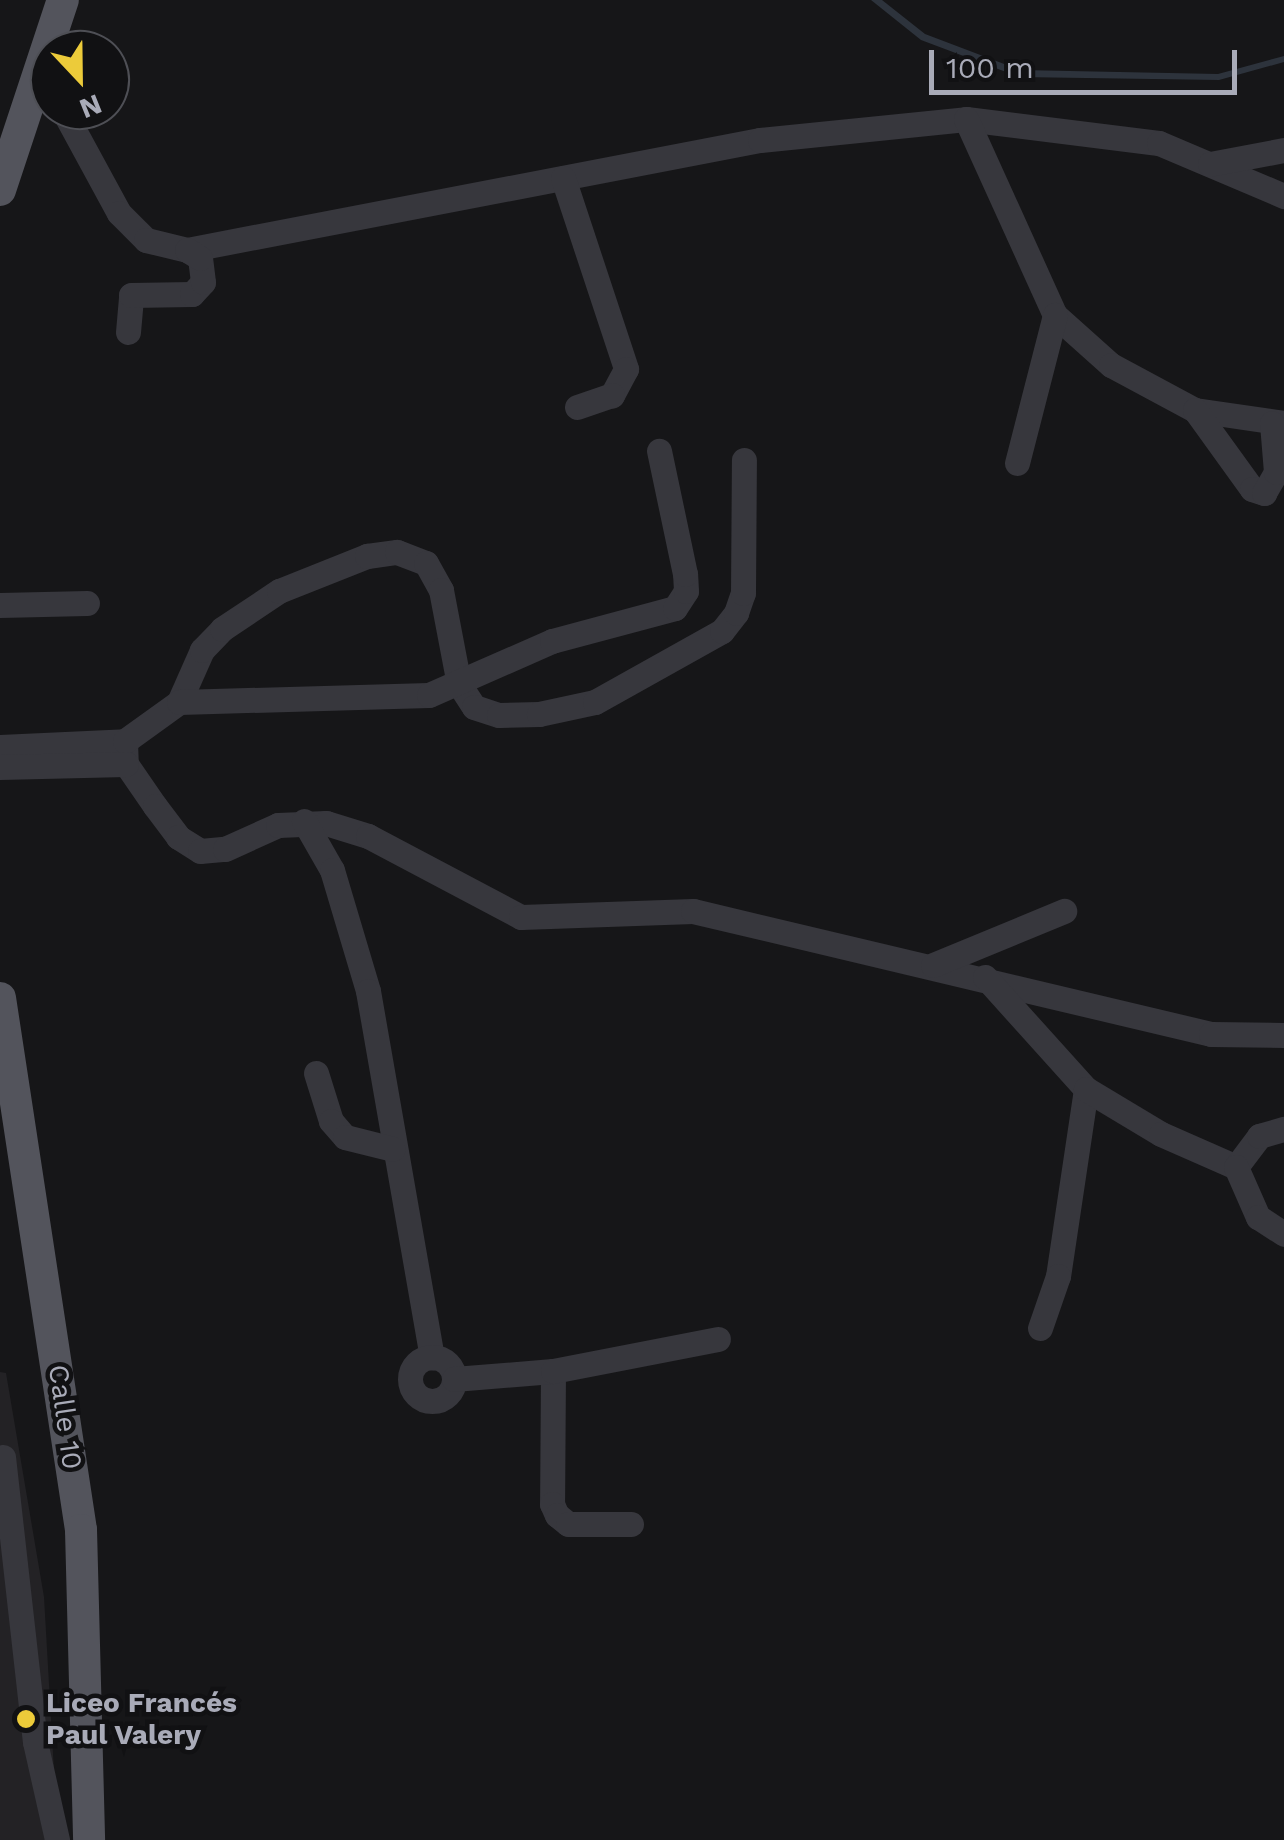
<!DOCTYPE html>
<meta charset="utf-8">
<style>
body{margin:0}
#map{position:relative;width:1284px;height:1840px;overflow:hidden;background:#161618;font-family:"Work Sans",sans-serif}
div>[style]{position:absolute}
.built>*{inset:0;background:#232225}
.water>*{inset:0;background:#2d333c}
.minor>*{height:25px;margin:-12.5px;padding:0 12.5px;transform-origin:12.5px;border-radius:12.5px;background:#37373d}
.minor>.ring{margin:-12.5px;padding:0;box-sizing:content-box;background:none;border:25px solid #37373d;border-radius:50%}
.major>*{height:32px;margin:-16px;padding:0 16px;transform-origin:16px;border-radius:16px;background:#53545c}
.dots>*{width:28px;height:28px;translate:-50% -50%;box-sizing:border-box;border:5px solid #111113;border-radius:50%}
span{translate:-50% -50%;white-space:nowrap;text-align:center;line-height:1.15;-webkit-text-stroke:9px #111113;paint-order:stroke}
.street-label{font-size:28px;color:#a9abb8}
.poi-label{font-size:28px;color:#a9abb8;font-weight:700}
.left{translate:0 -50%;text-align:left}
.north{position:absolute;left:30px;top:30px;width:100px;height:100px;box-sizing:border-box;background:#111113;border:2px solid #4e4f55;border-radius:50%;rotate:158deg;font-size:28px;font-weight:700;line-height:40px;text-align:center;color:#a9abb8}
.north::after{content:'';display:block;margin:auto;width:35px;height:45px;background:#eccb3a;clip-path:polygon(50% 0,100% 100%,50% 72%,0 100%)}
.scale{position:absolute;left:929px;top:50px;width:308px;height:45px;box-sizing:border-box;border:5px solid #a9abb8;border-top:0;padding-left:12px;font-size:30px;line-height:35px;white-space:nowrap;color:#a9abb8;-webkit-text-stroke:8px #111113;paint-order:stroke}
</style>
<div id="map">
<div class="built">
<i style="clip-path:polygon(0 1372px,6px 1373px,44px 1597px,58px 1840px,0 1840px)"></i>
</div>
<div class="water">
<i style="clip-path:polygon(871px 0,882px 0,925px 34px,1020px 70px,1218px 74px,1284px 56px,1284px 62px,1219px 80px,1019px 77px,921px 40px)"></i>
</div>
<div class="minor">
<i style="left:63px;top:110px;width:117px;rotate:61.5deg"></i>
<i style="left:119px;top:213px;width:38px;rotate:45deg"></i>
<i style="left:146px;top:240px;width:42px;rotate:13.7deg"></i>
<i style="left:187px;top:250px;width:583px;rotate:-10.87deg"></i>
<i style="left:760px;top:140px;width:207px;rotate:-5.8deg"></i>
<i style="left:966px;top:119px;width:194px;rotate:7.1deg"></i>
<i style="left:1159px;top:143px;width:136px;rotate:23deg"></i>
<i style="left:966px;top:119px;width:215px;rotate:65.6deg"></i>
<i style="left:1055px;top:315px;width:75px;rotate:41.8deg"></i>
<i style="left:1111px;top:365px;width:95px;rotate:28.2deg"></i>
<i style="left:1195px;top:410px;width:90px;rotate:8.3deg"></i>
<i style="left:1210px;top:164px;width:75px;rotate:-10.7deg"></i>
<i style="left:563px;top:178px;width:201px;rotate:71.7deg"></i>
<i style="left:626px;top:369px;width:30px;rotate:118deg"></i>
<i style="left:612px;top:395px;width:37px;rotate:161deg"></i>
<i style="left:128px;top:332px;width:37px;rotate:-85deg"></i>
<i style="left:131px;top:295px;width:61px;rotate:-0.9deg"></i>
<i style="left:192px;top:294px;width:16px;rotate:-47deg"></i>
<i style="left:203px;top:282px;width:24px;rotate:-97deg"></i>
<i style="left:200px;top:258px;width:15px;rotate:-148deg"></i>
<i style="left:1195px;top:410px;width:97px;rotate:54.2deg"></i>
<i style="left:1252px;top:489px;width:13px;rotate:18deg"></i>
<i style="left:1264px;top:493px;width:24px;rotate:-60deg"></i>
<i style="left:1276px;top:472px;width:49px;rotate:-94.7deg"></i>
<i style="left:1017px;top:463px;width:153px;rotate:-75.6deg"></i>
<i style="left:0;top:605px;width:87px;rotate:-1.3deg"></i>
<i style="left:179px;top:702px;width:57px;rotate:-66.1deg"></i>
<i style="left:202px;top:650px;width:29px;rotate:-46deg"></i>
<i style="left:222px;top:629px;width:69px;rotate:-33.7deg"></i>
<i style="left:279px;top:591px;width:95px;rotate:-21.7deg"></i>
<i style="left:367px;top:556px;width:30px;rotate:-8deg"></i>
<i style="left:397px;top:552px;width:31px;rotate:21deg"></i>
<i style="left:426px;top:563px;width:31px;rotate:61deg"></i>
<i style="left:441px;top:590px;width:96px;rotate:79.2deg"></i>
<i style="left:459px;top:684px;width:27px;rotate:57deg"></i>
<i style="left:474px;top:707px;width:26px;rotate:18deg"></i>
<i style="left:499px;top:715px;width:40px;rotate:-1.4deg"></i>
<i style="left:539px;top:714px;width:57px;rotate:-12.1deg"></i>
<i style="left:595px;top:702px;width:145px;rotate:-29.2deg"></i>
<i style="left:722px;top:631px;width:23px;rotate:-52deg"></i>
<i style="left:736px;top:613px;width:21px;rotate:-71deg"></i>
<i style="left:743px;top:593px;width:133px;rotate:-89.6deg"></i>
<i style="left:125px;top:741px;width:23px;rotate:88deg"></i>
<i style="left:126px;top:764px;width:51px;rotate:55.4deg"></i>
<i style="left:155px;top:806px;width:39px;rotate:53deg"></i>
<i style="left:178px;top:837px;width:26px;rotate:32deg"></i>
<i style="left:200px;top:851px;width:25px;rotate:-5deg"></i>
<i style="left:225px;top:849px;width:58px;rotate:-24.4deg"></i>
<i style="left:278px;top:825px;width:48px;rotate:-2.4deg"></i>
<i style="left:326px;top:823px;width:44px;rotate:17.2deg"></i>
<i style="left:368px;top:836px;width:173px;rotate:27.9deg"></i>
<i style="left:521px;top:917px;width:172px;rotate:-2deg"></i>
<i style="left:693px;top:911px;width:532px;rotate:13.36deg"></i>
<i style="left:1211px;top:1034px;width:73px;rotate:0.8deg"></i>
<i style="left:0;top:747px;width:125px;rotate:-2.7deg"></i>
<i style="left:125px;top:741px;width:67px;rotate:-35.8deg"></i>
<i style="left:179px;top:702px;width:250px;rotate:-1.6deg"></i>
<i style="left:429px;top:695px;width:134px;rotate:-23.7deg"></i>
<i style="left:552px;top:641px;width:127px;rotate:-15deg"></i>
<i style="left:675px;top:608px;width:20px;rotate:-57deg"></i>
<i style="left:686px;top:591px;width:17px;rotate:-93deg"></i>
<i style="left:685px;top:574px;width:126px;rotate:-101.9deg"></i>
<i style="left:0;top:767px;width:126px;rotate:-1.4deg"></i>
<i style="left:304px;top:821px;width:56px;rotate:60.3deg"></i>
<i style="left:332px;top:870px;width:126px;rotate:73.4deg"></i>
<i style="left:368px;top:991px;width:372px;rotate:80.1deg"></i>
<i style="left:933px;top:965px;width:142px;rotate:-22.4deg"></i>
<i style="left:985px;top:977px;width:151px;rotate:48deg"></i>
<i style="left:1086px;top:1089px;width:189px;rotate:98.5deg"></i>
<i style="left:1058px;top:1276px;width:55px;rotate:109.1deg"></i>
<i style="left:316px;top:1073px;width:50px;rotate:72.6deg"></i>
<i style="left:331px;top:1121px;width:21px;rotate:49deg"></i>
<i style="left:345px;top:1137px;width:49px;rotate:14deg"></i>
<i style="left:1086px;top:1089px;width:87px;rotate:31deg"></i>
<i style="left:1161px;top:1134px;width:82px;rotate:23.7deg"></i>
<i style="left:1236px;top:1167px;width:39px;rotate:-53deg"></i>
<i style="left:1259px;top:1136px;width:26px;rotate:-16deg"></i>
<i style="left:1236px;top:1167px;width:55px;rotate:66.3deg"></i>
<i style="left:1258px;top:1217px;width:31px;rotate:33deg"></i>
<i class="ring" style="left:410px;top:1357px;width:19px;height:19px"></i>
<i style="left:553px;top:1371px;width:133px;rotate:90.4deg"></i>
<i style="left:552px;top:1504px;width:12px;rotate:66deg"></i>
<i style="left:557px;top:1515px;width:14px;rotate:39deg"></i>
<i style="left:568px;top:1524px;width:63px"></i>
<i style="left:454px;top:1379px;width:99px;rotate:-4.6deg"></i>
<i style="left:553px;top:1371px;width:168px;rotate:-11deg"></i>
<i style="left:3px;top:1457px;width:287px;rotate:83.6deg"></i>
<i style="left:35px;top:1742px;width:100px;rotate:77.3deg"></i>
</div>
<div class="major">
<i style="left:0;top:190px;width:200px;rotate:-71.7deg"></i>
<i style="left:0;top:998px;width:538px;rotate:81.34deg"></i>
<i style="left:81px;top:1530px;width:310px;rotate:88.5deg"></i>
</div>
<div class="dots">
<i style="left:26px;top:1719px;background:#eccb3a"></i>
</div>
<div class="street-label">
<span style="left:65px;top:1417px;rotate:82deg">Calle 10</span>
</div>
<div class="poi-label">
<span class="left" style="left:46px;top:1719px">Liceo Francés<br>Paul Valery</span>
</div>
<div class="north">N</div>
<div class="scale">100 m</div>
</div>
